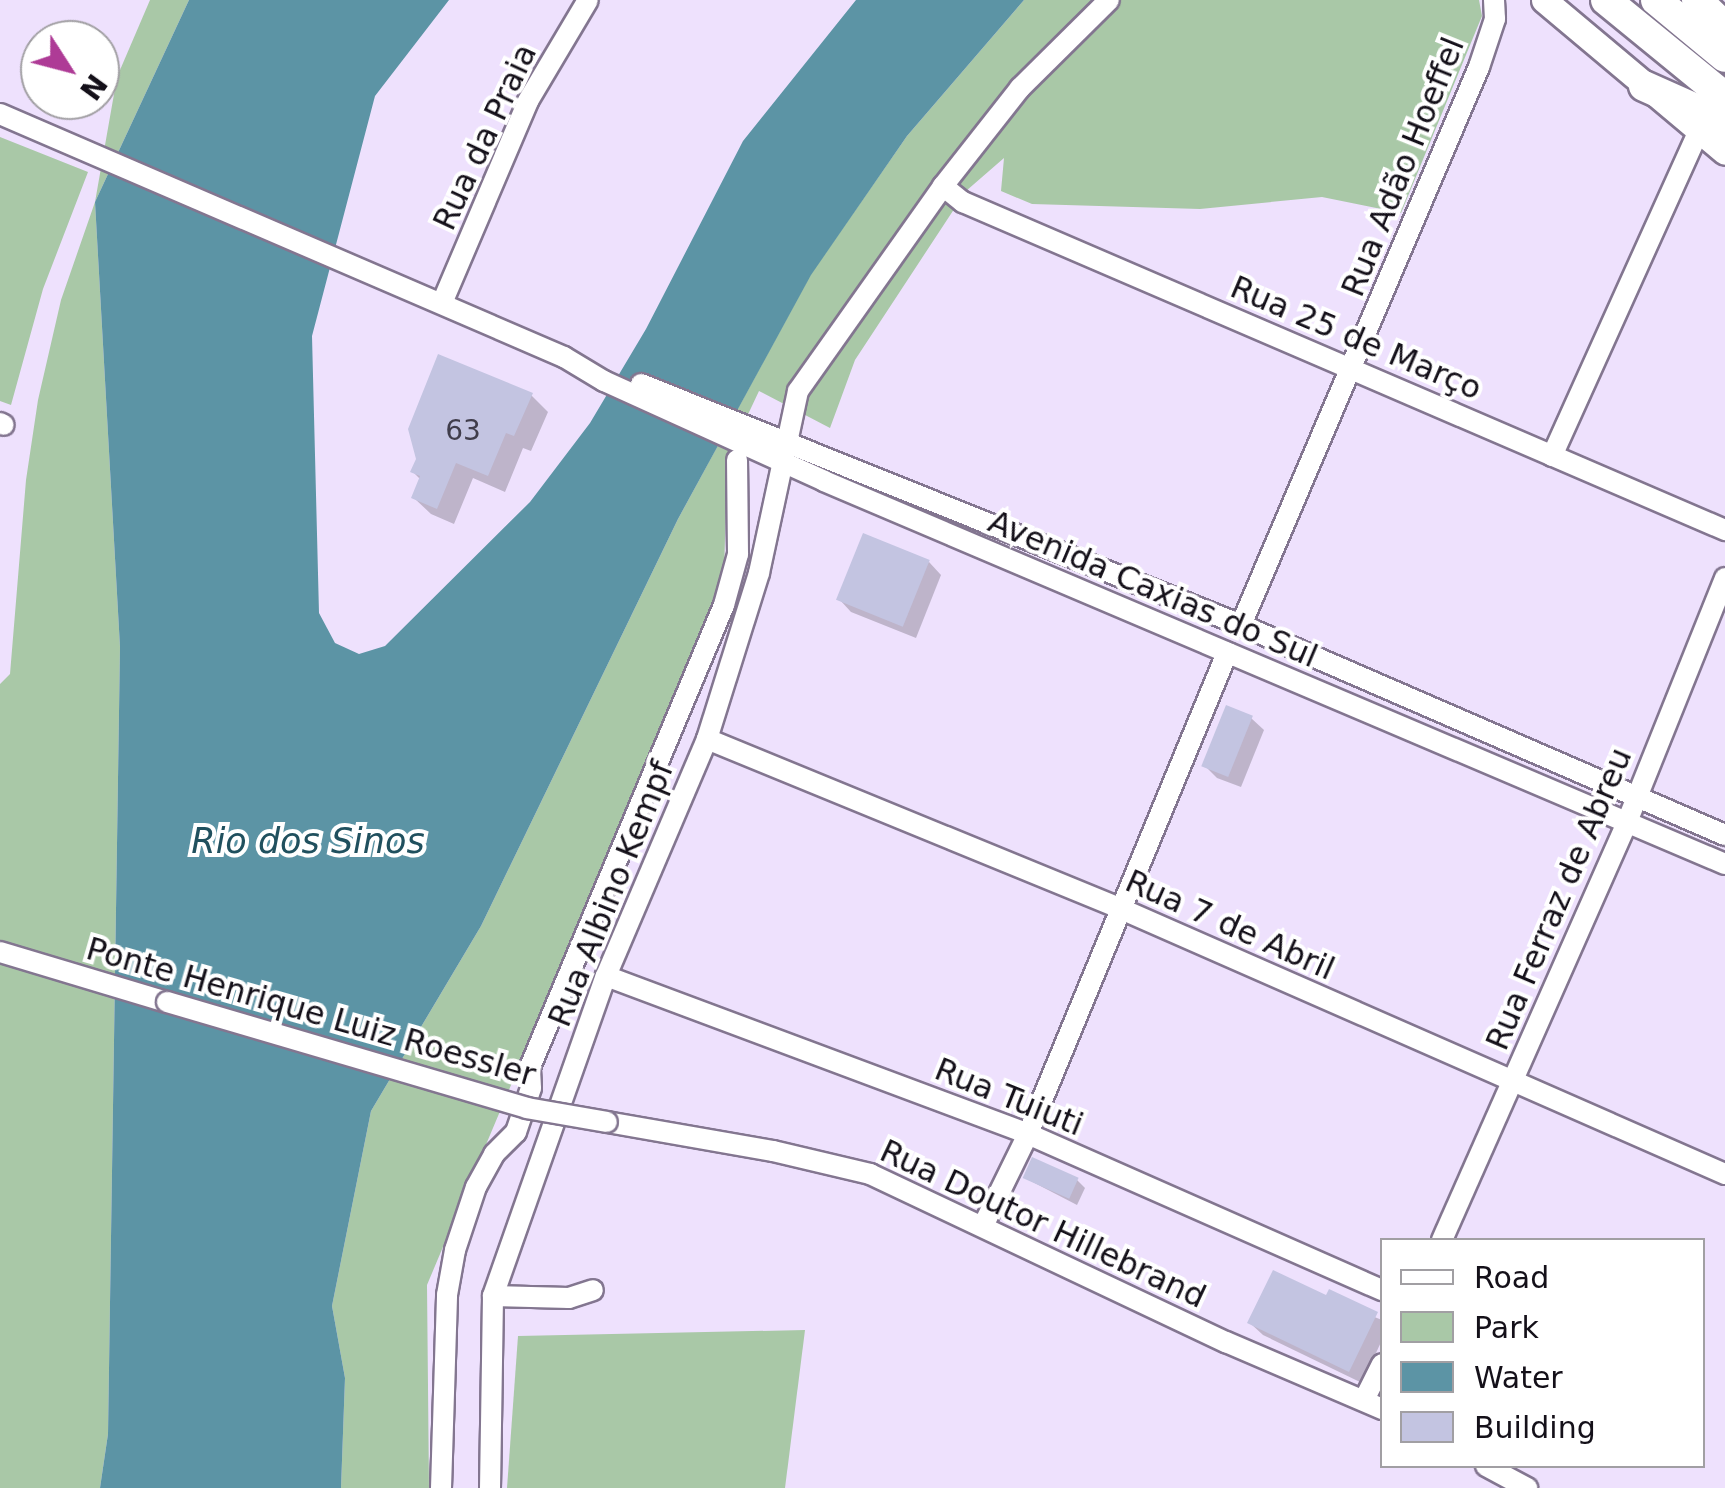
<!DOCTYPE html>
<meta charset="utf-8">
<style>
body{margin:0}
#map{position:relative;width:1725px;height:1488px;overflow:hidden;background:#eee1fd;font-family:"DejaVu Sans",sans-serif}
div>[style]{position:absolute}
.green>*{inset:0;background:#a9c8a7}
.water>*{inset:0;background:#5c94a5}
.shadow>*{inset:0;background:#0003}
.building>*{inset:0;background:#c3c4e1;transform-origin:0 0}
.roads{filter:drop-shadow(2px 0 #837690) drop-shadow(-2px 0 #837690) drop-shadow(0 2px #837690) drop-shadow(0 -2px #837690)}
.minor>*{height:20px;margin:-10px;padding:0 10px;transform-origin:10px;border-radius:10px;background:#fff}
.major>*{height:25px;margin:-12.5px;padding:0 12.5px;transform-origin:12.5px;border-radius:12.5px;background:#fff}
.highway>*{height:30px;margin:-15px;padding:0 15px;transform-origin:15px;border-radius:15px;background:#fff}
.bridges{filter:drop-shadow(2px 0 #837690) drop-shadow(-2px 0 #837690) drop-shadow(0 2px #837690) drop-shadow(0 -2px #837690)}
.minor-bridge>*{height:20px;margin:-10px;padding:0 10px;transform-origin:10px;border-radius:10px;background:#fff}
span{translate:-50% -50%;white-space:nowrap;text-align:center;line-height:1.15;-webkit-text-stroke:8px #fff;paint-order:stroke}
.number-label{font-size:28px;color:#403d4b}
.number-label span{-webkit-text-stroke-width:0}
.street-label{font-size:32px;color:#141019}
.water-label{font-size:35px;color:#20505e;font-style:italic}
.legend{position:absolute;left:1380px;top:1238px;width:325px;height:230px;box-sizing:border-box;background:#fff;border:2px solid #a19fa3;margin:0;padding:12px 18px;list-style:none;font-size:30px;color:#141019}
.legend li{display:flex;align-items:center;gap:20px;height:50px}
.legend b{width:50px;border:2px solid #a19fa3}
.north{position:absolute;left:20px;top:20px;width:100px;height:100px;box-sizing:border-box;background:#fff;border:2px solid #a19fa3;border-radius:50%;rotate:126deg;font-size:28px;font-weight:700;line-height:40px;text-align:center;color:#141019}
.north::after{content:'';display:block;margin:auto;width:35px;height:45px;background:#ae3b96;clip-path:polygon(50% 0,100% 100%,50% 72%,0 100%)}
</style>
<div id="map">
<div class="green">
<i style="clip-path:polygon(150px 0,189px 0,95px 202px,120px 647px,108px 1434px,100px 1488px,0 1488px,0 684px,10px 674px,26px 480px,38px 400px,61px 300px,95px 202px,117px 77px)"></i>
<i style="clip-path:polygon(1024px 0,1479px 0,1482px 16px,1401px 213px,1322px 197px,1200px 209px,1032px 204px,1001px 191px,1004px 158px,966px 191px,855px 360px,830px 428px,759px 391px,727px 459px,724px 578px,427px 1285px,429px 1488px,341px 1488px,345px 1378px,332px 1306px,371px 1111px,481px 926px,678px 519px,811px 274px,907px 136px)"></i>
<i style="clip-path:polygon(0 137px,88px 172px,43px 289px,11px 405px,0 401px)"></i>
<i style="clip-path:polygon(805px 1330px,785px 1488px,507px 1488px,518px 1336px)"></i>
</div>
<div class="water">
<i style="clip-path:polygon(189px 0,449px 0,375px 96px,312px 336px,319px 613px,335px 643px,359px 654px,385px 646px,530px 502px,590px 423px,646px 329px,743px 141px,856px 0,1024px 0,907px 136px,811px 275px,678px 519px,481px 926px,371px 1111px,332px 1306px,345px 1378px,341px 1488px,100px 1488px,108px 1434px,120px 647px,95px 202px)"></i>
</div>
<div class="shadow">
<i style="clip-path:polygon(531px 395px,548px 412px,531px 451px,523px 448px,505px 492px,473px 478px,454px 524px,431px 514px,414px 498px,421px 480px,413px 472px)"></i>
<i style="clip-path:polygon(929px 562px,941px 575px,916px 638px,851px 612px,839px 599px)"></i>
<i style="clip-path:polygon(1251px 718px,1264px 730px,1241px 787px,1217px 778px,1205px 766px)"></i>
<i style="clip-path:polygon(1025px 1178px,1077px 1180px,1085px 1188px,1077px 1205px)"></i>
<i style="clip-path:polygon(1327px 1298px,1382px 1320px,1382px 1340px,1362px 1383px,1263px 1335px,1250px 1323px)"></i>
</div>
<div class="building">
<i style="clip-path:polygon(438px 354px,533px 393px,514px 436px,506px 433px,488px 476px,456px 463px,437px 509px,411px 498px,420px 476px,410px 472px,416px 459px,408px 429px)"></i>
<i style="left:863px;top:533px;width:72px;height:72px;rotate:22deg"></i>
<i style="left:1226px;top:705px;width:29px;height:66px;rotate:22deg"></i>
<i style="left:1032px;top:1157px;width:51px;height:23px;rotate:24deg"></i>
<i style="clip-path:polygon(1273px 1270px,1326px 1295px,1329px 1289px,1378px 1312px,1349px 1372px,1247px 1323px)"></i>
</div>
<div class="roads">
<div class="minor">
<i style="left:0;top:114px;width:614px;rotate:23.31deg"></i>
<i style="left:564px;top:357px;width:47px;rotate:31deg"></i>
<i style="left:604px;top:381px;width:242px;rotate:24.4deg"></i>
<i style="left:824px;top:481px;width:979px;rotate:23.03deg"></i>
<i style="left:943px;top:186px;width:26px;rotate:39deg"></i>
<i style="left:963px;top:202px;width:830px;rotate:23.29deg"></i>
<i style="left:442px;top:303px;width:220px;rotate:-66.9deg"></i>
<i style="left:528px;top:101px;width:117px;rotate:-59.3deg"></i>
<i style="left:641px;top:384px;width:647px;rotate:21.88deg"></i>
<i style="left:1241px;top:625px;width:528px;rotate:23.46deg"></i>
<i style="left:0;top:423px;width:4px;rotate:27deg"></i>
<i style="left:1552px;top:456px;width:357px;rotate:-65.7deg"></i>
<i style="left:1241px;top:625px;width:607px;rotate:-66.9deg"></i>
<i style="left:1479px;top:67px;width:51px;rotate:-71.6deg"></i>
<i style="left:1495px;top:19px;width:19px;rotate:-93deg"></i>
<i style="left:707px;top:739px;width:445px;rotate:22.3deg"></i>
<i style="left:1119px;top:908px;width:662px;rotate:23.7deg"></i>
<i style="left:0;top:952px;width:174px;rotate:16.7deg"></i>
<i style="left:606px;top:976px;width:451px;rotate:20.5deg"></i>
<i style="left:1028px;top:1134px;width:387px;rotate:23.8deg"></i>
<i style="left:607px;top:1122px;width:169px;rotate:9.9deg"></i>
<i style="left:773px;top:1151px;width:100px;rotate:13.3deg"></i>
<i style="left:870px;top:1174px;width:394px;rotate:25.3deg"></i>
<i style="left:1226px;top:1342px;width:170px;rotate:23.2deg"></i>
<i style="left:984px;top:1224px;width:100px;rotate:-63.9deg"></i>
<i style="left:1028px;top:1134px;width:521px;rotate:-67.52deg"></i>
<i style="left:1442px;top:1240px;width:457px;rotate:-66.1deg"></i>
<i style="left:1627px;top:822px;width:263px;rotate:-68.1deg"></i>
<i style="left:493px;top:1296px;width:76px;rotate:1.5deg"></i>
<i style="left:569px;top:1298px;width:25px;rotate:-18deg"></i>
<i style="left:1364px;top:1400px;width:40px;rotate:-63.4deg"></i>
<i style="left:1486px;top:1466px;width:47px;rotate:28.2deg"></i>
<i style="left:441px;top:1488px;width:193px;rotate:-88.2deg"></i>
<i style="left:447px;top:1295px;width:46px;rotate:-79.9deg"></i>
<i style="left:455px;top:1250px;width:66px;rotate:-71.6deg"></i>
<i style="left:476px;top:1187px;width:38px;rotate:-61deg"></i>
<i style="left:494px;top:1154px;width:31px;rotate:-45deg"></i>
<i style="left:516px;top:1132px;width:46px;rotate:-71.2deg"></i>
<i style="left:531px;top:1088px;width:21px;rotate:-93deg"></i>
<i style="left:530px;top:1067px;width:501px;rotate:-67.22deg"></i>
<i style="left:724px;top:605px;width:53px;rotate:-74.6deg"></i>
<i style="left:738px;top:554px;width:94px;rotate:-90.6deg"></i>
<i style="left:490px;top:1488px;width:192px;rotate:-89.1deg"></i>
<i style="left:493px;top:1296px;width:339px;rotate:-70.6deg"></i>
<i style="left:606px;top:976px;width:258px;rotate:-66.9deg"></i>
<i style="left:707px;top:739px;width:174px;rotate:-72.6deg"></i>
<i style="left:759px;top:573px;width:186px;rotate:-77.9deg"></i>
<i style="left:798px;top:391px;width:251px;rotate:-54.7deg"></i>
<i style="left:943px;top:186px;width:125px;rotate:-51.8deg"></i>
<i style="left:1020px;top:88px;width:125px;rotate:-44.7deg"></i>
</div>
<div class="major">
<i style="left:1544px;top:0;width:236px;rotate:40deg"></i>
</div>
<div class="highway">
<i style="left:1606px;top:0;width:154px;rotate:39.2deg"></i>
<i style="left:1656px;top:0;width:89px;rotate:39.6deg"></i>
<i style="left:1697px;top:0;width:39px;rotate:44deg"></i>
<i style="left:1644px;top:86px;width:89px;rotate:24deg"></i>
</div>
</div>
<div class="bridges">
<div class="minor-bridge">
<i style="left:167px;top:1002px;width:375px;rotate:16.4deg"></i>
<i style="left:527px;top:1108px;width:81px;rotate:9.9deg"></i>
</div>
</div>
<div class="number-label">
<span style="left:463px;top:431px">63</span>
</div>
<div class="street-label">
<span style="left:485px;top:137px;rotate:-65deg">Rua da Praia</span>
<span style="left:1403px;top:167px;rotate:-68deg">Rua Adão Hoeffel</span>
<span style="left:1356px;top:338px;rotate:23deg">Rua 25 de Março</span>
<span style="left:1153px;top:589px;rotate:23deg">Avenida Caxias do Sul</span>
<span style="left:611px;top:894px;rotate:-68deg">Rua Albino Kempf</span>
<span style="left:1559px;top:899px;rotate:-67deg">Rua Ferraz de Abreu</span>
<span style="left:1230px;top:925px;rotate:24deg">Rua 7 de Abril</span>
<span style="left:311px;top:1012px;rotate:16deg">Ponte Henrique Luiz Roessler</span>
<span style="left:1009px;top:1097px;rotate:22deg">Rua Tuiuti</span>
<span style="left:1043px;top:1224px;rotate:25deg">Rua Doutor Hillebrand</span>
</div>
<div class="water-label">
<span style="left:308px;top:841px">Rio dos Sinos</span>
</div>
<ul class="legend">
<li><b style="height:12px;background:#fff"></b>Road</li>
<li><b style="height:28px;background:#a9c8a7"></b>Park</li>
<li><b style="height:28px;background:#5c94a5"></b>Water</li>
<li><b style="height:28px;background:#c3c4e1"></b>Building</li>
</ul>
<div class="north">N</div>
</div>
